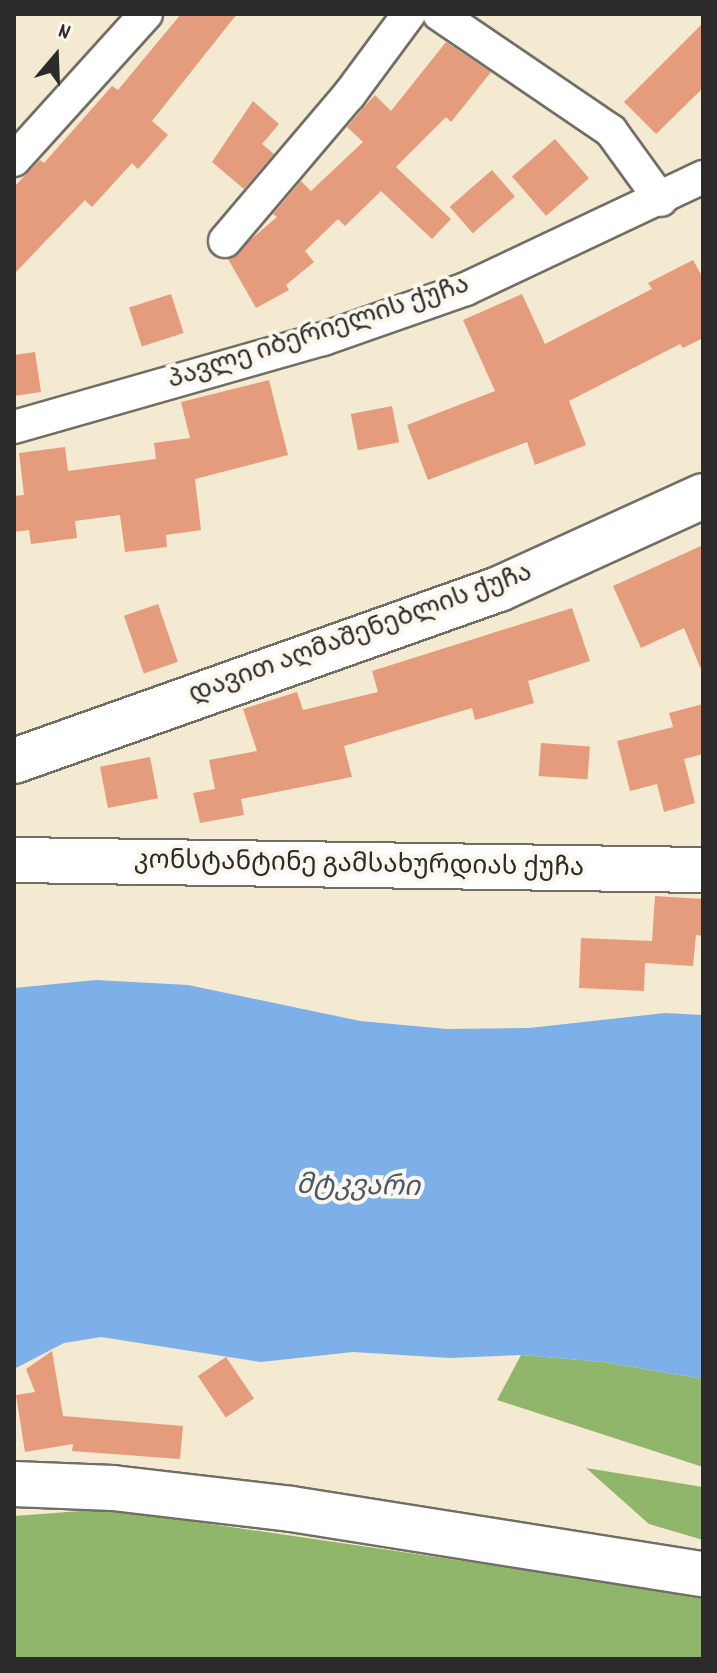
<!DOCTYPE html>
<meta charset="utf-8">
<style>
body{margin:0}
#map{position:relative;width:717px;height:1673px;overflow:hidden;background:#f4e9d1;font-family:Dekko,"Noto Sans Georgian",sans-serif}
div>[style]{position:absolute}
.forest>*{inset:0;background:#90b66b}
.water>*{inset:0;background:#7dafe9}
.building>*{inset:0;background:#e59c7d;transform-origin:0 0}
.roads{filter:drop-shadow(2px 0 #716e65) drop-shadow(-2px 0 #716e65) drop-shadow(0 2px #716e65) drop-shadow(0 -2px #716e65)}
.street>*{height:32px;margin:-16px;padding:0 16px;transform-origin:16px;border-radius:16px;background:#fff}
.secondary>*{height:44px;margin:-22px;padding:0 22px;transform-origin:22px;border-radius:22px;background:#fff}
span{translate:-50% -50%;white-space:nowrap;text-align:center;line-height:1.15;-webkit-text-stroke:8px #fbf7ec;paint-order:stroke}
.street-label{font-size:26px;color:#2b2b2b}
.water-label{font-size:28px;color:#48596e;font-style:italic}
.frame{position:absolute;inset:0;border:16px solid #2b2b2b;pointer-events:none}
.north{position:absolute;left:16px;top:16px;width:80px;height:80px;-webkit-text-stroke:6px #fbf7ec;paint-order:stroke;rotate:19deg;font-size:22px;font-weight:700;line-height:32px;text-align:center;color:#2b2b2b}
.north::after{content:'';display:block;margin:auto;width:28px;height:36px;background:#2b2b2b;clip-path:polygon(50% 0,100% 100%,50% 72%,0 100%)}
</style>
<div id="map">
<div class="forest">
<i style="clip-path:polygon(521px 1355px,604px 1362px,703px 1379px,703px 1467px,497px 1400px)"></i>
<i style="clip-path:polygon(586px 1468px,703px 1487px,703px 1540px,649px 1524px)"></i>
<i style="clip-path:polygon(108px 1509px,703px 1596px,703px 1659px,14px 1659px,14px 1516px)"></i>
</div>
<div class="water">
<i style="clip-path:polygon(96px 980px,188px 985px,360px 1021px,447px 1029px,529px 1028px,665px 1013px,703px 1015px,703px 1379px,604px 1362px,521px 1355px,450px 1358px,353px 1352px,261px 1362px,101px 1337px,64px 1343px,14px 1369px,14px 988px)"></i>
</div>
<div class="building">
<i style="clip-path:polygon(181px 14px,237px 14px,152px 121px,168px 135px,138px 169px,132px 163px,92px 207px,85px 200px,14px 274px,14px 187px,40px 160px,44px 163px,112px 86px,118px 90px)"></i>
<i style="clip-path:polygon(703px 23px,703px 88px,656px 134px,624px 102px)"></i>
<i style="clip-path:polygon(446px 42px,491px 72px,451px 122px,446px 117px,396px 167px,451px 219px,432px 239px,381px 191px,345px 226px,338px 219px,305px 251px,314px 262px,286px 285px,289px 290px,256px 308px,228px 259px,277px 217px,273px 214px,301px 181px,311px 191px,363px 142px,347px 127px,364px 107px,375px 95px,391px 111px)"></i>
<i style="clip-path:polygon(253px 101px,279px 124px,262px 144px,274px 154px,244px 189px,212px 162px)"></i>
<i style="left:555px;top:139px;width:52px;height:57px;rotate:49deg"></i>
<i style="left:492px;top:170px;width:35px;height:56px;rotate:49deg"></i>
<i style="clip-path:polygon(693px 260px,703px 278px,703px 338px,683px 348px,680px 344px,569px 401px,586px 445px,535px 465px,527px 442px,428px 480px,407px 425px,495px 391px,463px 320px,522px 294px,545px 344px,652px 289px,648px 283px)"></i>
<i style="left:171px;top:294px;width:41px;height:44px;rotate:72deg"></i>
<i style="clip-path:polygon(35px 352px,41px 392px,14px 396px,14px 355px)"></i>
<i style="clip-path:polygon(269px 380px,288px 455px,195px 479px,201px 530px,166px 535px,167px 547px,125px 552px,120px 515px,75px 521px,77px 538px,31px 544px,29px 530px,14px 532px,14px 496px,24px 495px,19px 453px,65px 447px,68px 471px,156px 459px,154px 443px,190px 438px,181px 402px)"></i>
<i style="left:392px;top:406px;width:37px;height:42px;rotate:79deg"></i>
<i style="clip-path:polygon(703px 545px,703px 672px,702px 672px,684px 628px,641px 648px,613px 586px)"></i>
<i style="left:158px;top:604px;width:61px;height:36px;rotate:71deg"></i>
<i style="clip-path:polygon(572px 608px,590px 661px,528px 681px,534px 703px,475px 720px,472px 708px,344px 746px,352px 777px,241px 799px,244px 815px,200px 823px,193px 793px,215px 789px,209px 760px,257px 751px,243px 709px,297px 692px,303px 710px,378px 692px,372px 671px)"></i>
<i style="clip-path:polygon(703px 704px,703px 754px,684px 759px,695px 803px,664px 812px,657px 784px,630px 791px,617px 741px,673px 727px,669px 713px)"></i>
<i style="left:541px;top:743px;width:49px;height:33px;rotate:4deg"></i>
<i style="left:150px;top:757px;width:42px;height:51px;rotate:79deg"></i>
<i style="clip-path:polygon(655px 896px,703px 899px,703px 936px,696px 935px,693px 966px,645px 963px,644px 991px,579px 988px,581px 938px,652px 941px)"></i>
<i style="clip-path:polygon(52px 1351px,63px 1416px,183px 1426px,180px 1459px,72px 1451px,73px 1444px,25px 1452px,16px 1395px,35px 1392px,26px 1369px)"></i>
<i style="left:226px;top:1357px;width:50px;height:34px;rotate:56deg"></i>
</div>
<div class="roads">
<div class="street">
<i style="left:439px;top:14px;width:208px;rotate:34.2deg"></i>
<i style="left:611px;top:131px;width:85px;rotate:54.1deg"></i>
<i style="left:14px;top:160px;width:197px;rotate:-47.9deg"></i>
<i style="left:225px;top:241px;width:192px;rotate:-49.7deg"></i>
<i style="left:349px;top:95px;width:101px;rotate:-53.5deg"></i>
<i style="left:14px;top:427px;width:321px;rotate:-15.9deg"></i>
<i style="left:323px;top:339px;width:151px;rotate:-19.3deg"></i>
<i style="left:466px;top:289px;width:262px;rotate:-25.3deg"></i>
</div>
<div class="secondary">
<i style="left:14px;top:761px;width:515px;rotate:-19.53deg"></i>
<i style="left:499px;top:589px;width:224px;rotate:-24.5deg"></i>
<i style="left:14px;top:860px;width:689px;rotate:0.83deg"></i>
<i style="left:14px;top:1484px;width:99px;rotate:2.3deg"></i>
<i style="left:113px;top:1488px;width:179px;rotate:6.7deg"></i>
<i style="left:291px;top:1509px;width:417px;rotate:9deg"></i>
</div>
</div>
<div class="street-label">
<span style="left:319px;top:334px;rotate:-18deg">პავლე იბერიელის ქუჩა</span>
<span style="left:361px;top:635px;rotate:-20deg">დავით აღმაშენებლის ქუჩა</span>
<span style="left:359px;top:866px;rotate:1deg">კონსტანტინე გამსახურდიას ქუჩა</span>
</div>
<div class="water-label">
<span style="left:358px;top:1189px;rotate:1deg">მტკვარი</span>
</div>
<div class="frame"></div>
<div class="north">N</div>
</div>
